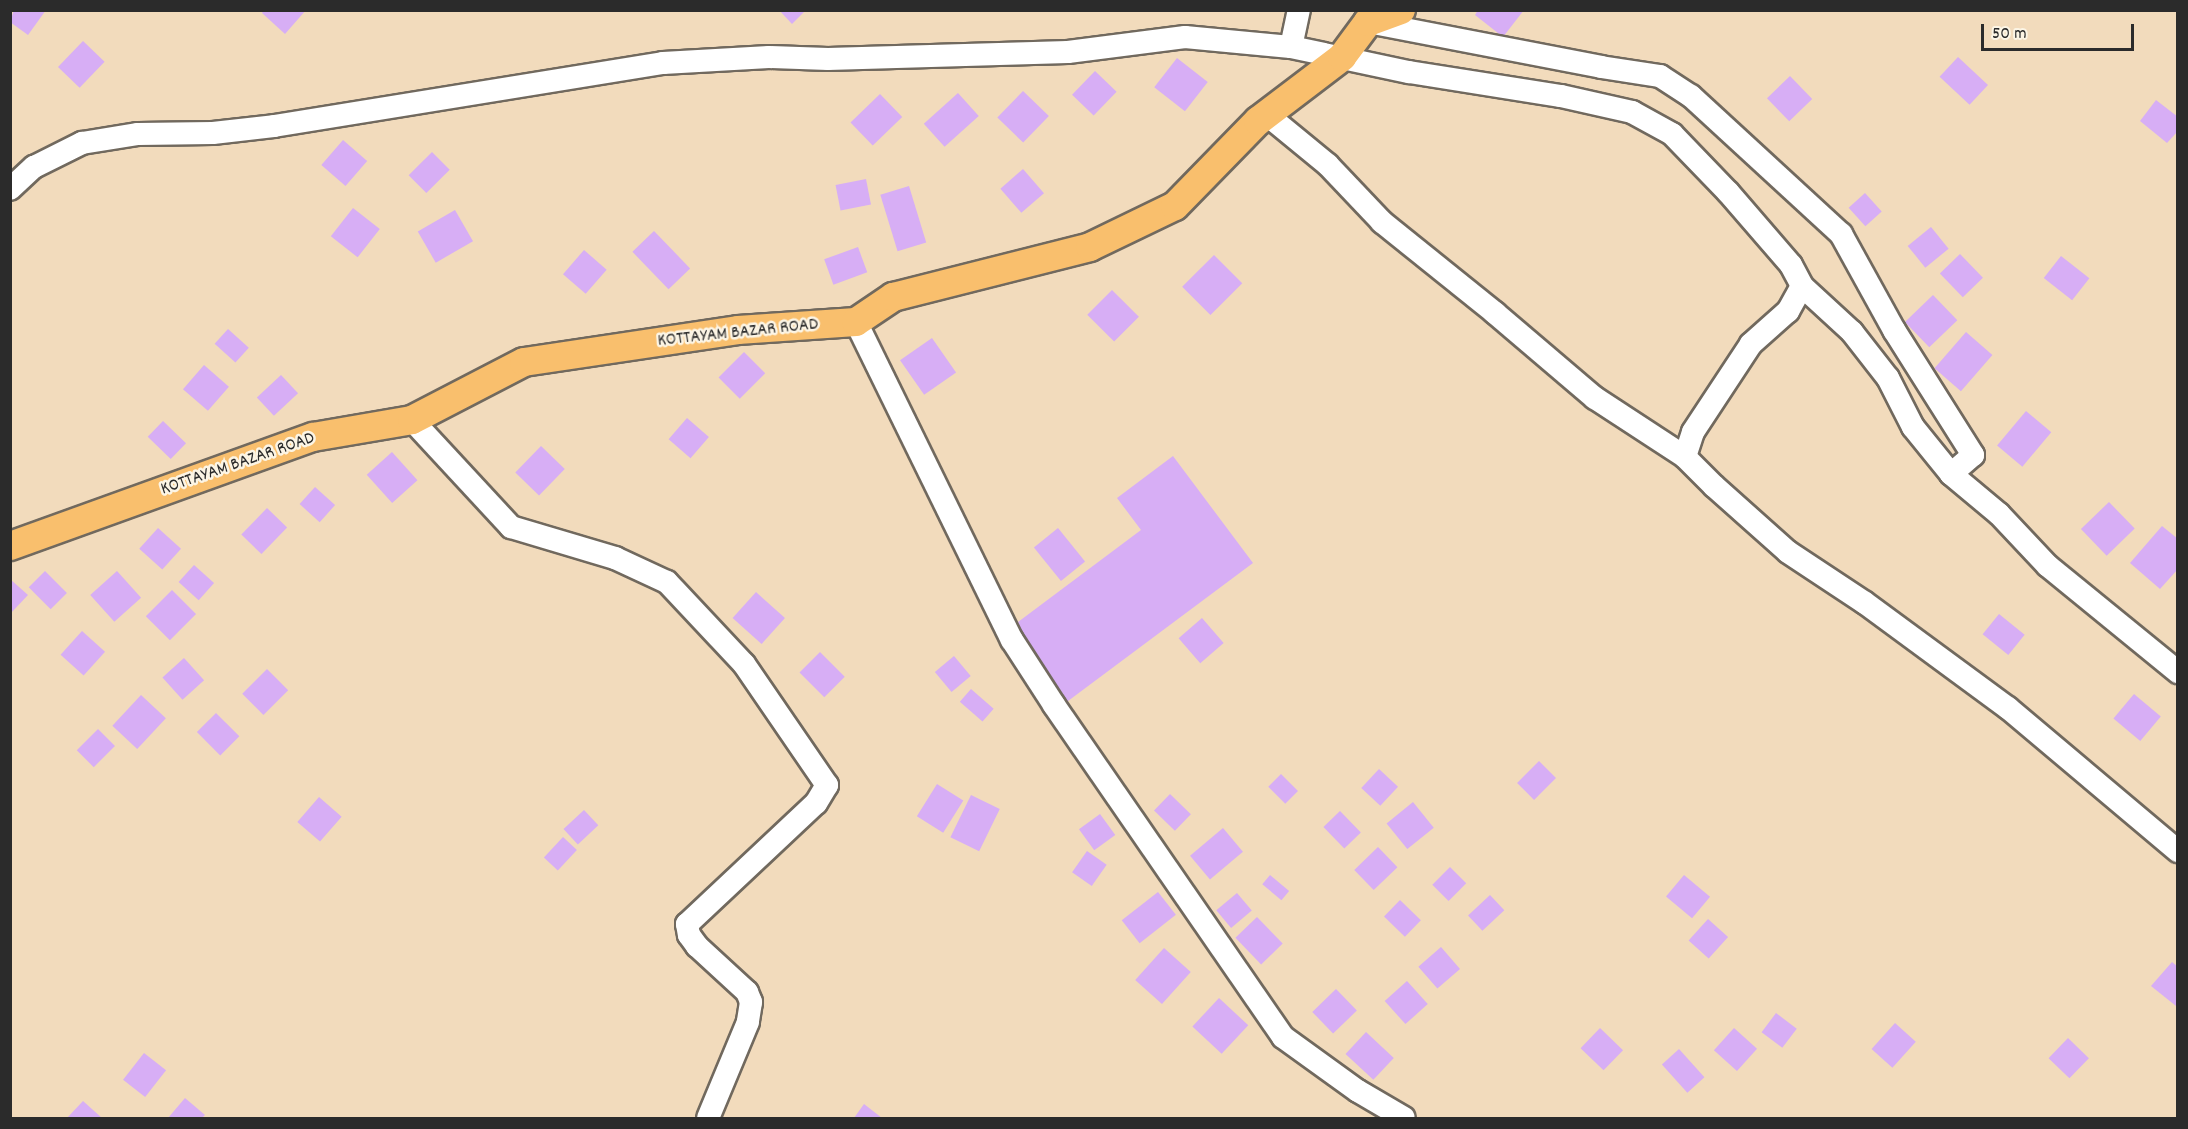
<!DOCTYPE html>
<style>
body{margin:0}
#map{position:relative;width:2188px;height:1129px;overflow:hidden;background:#f2dbbc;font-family:Dekko,sans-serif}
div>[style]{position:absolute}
.building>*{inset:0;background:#d7aef5;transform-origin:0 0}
.roads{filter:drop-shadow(2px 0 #71695e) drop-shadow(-2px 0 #71695e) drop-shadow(0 2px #71695e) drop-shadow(0 -2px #71695e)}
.minor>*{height:22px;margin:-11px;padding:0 11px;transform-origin:11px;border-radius:11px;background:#fff}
.major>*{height:28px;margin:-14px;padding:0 14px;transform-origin:14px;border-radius:14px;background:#f9bf6d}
span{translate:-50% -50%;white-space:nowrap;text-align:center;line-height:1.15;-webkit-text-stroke:5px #fcf5e5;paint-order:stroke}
.street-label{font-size:18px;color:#2b2b2b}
.frame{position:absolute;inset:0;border:12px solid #2b2b2b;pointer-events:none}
.scale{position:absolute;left:1981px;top:24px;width:153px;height:27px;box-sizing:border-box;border:3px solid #2b2b2b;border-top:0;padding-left:8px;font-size:18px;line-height:21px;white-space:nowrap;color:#2b2b2b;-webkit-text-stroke:4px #fcf5e5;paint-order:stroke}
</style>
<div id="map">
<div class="building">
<i style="clip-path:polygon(14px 10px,46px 10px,28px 35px,10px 22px)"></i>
<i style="clip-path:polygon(264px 10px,306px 10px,285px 34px,262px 13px)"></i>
<i style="clip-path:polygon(779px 10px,806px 10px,792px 24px)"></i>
<i style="clip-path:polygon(1478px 10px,1524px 10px,1503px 37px,1475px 15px)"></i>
<i style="left:83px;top:41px;width:30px;height:36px;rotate:44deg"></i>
<i style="left:1958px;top:57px;width:41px;height:27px;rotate:43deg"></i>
<i style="left:1177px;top:58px;width:39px;height:37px;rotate:38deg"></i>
<i style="left:1095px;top:71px;width:30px;height:33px;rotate:44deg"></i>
<i style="left:1790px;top:76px;width:32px;height:32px;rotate:46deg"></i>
<i style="left:1023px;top:91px;width:36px;height:37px;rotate:44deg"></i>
<i style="left:958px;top:93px;width:31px;height:46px;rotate:48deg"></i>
<i style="left:880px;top:94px;width:32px;height:41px;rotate:46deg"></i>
<i style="clip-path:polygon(2156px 100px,2178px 117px,2178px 131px,2167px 143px,2140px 121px)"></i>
<i style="left:343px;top:140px;width:32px;height:33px;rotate:41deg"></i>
<i style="left:432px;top:152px;width:25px;height:33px;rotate:45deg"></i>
<i style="left:1023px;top:169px;width:32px;height:30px;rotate:49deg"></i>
<i style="left:866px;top:179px;width:26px;height:31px;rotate:79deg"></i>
<i style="left:909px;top:186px;width:59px;height:30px;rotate:73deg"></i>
<i style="left:1865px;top:193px;width:25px;height:22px;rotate:48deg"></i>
<i style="left:353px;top:208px;width:34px;height:36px;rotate:38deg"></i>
<i style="left:455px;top:210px;width:36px;height:43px;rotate:60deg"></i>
<i style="left:1931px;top:227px;width:28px;height:30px;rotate:51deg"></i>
<i style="left:654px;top:231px;width:52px;height:30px;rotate:46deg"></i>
<i style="left:858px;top:247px;width:27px;height:36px;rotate:70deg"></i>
<i style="left:584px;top:250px;width:30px;height:32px;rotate:41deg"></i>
<i style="left:1960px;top:254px;width:33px;height:28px;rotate:46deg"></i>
<i style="left:1214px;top:255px;width:40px;height:45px;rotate:45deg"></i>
<i style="left:2061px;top:256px;width:36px;height:28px;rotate:38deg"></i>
<i style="left:1112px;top:290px;width:38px;height:35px;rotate:45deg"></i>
<i style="left:1933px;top:295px;width:35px;height:39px;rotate:46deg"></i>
<i style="left:228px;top:329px;width:28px;height:20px;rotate:42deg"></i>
<i style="left:1966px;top:332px;width:35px;height:48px;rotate:41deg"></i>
<i style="left:932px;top:338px;width:42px;height:39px;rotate:55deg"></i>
<i style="left:744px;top:352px;width:30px;height:36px;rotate:45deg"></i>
<i style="left:204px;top:365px;width:33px;height:32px;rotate:41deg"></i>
<i style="left:281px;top:375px;width:25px;height:33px;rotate:47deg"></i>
<i style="left:2026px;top:411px;width:33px;height:45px;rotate:40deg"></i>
<i style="left:687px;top:418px;width:29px;height:28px;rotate:41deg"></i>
<i style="left:163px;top:421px;width:32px;height:22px;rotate:44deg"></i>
<i style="left:541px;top:446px;width:33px;height:37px;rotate:44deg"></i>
<i style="left:392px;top:452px;width:38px;height:34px;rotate:48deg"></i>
<i style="clip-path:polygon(1173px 456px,1253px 563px,1064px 704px,1014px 625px,1141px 530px,1117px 498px)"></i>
<i style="left:315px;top:487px;width:27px;height:23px;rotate:42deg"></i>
<i style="left:2109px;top:502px;width:37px;height:39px;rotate:46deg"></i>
<i style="left:267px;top:508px;width:28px;height:37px;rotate:44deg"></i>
<i style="clip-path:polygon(2162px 526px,2178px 539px,2178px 569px,2160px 589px,2130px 563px)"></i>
<i style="left:158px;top:528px;width:31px;height:28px;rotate:42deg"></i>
<i style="left:1058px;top:528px;width:43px;height:31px;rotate:51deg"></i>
<i style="left:194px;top:565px;width:27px;height:23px;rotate:42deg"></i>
<i style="left:45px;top:571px;width:31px;height:23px;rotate:45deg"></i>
<i style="left:117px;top:571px;width:36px;height:36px;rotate:48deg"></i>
<i style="clip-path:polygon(10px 579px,28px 595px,10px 614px)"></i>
<i style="left:172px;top:590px;width:34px;height:37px;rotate:45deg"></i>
<i style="left:756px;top:592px;width:39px;height:35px;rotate:42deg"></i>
<i style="left:1999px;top:614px;width:33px;height:26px;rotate:39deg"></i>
<i style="left:1202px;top:618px;width:33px;height:31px;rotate:49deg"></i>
<i style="left:82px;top:631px;width:31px;height:32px;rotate:42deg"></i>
<i style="left:820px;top:652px;width:35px;height:29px;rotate:45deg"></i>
<i style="left:954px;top:656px;width:26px;height:25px;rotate:50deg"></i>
<i style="left:184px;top:658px;width:30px;height:29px;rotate:48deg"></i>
<i style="left:267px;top:669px;width:30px;height:35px;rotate:45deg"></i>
<i style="left:971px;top:689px;width:30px;height:17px;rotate:41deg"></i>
<i style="left:2134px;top:694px;width:35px;height:32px;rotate:40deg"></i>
<i style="left:141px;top:695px;width:34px;height:42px;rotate:43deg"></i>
<i style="left:216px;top:713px;width:33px;height:27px;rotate:45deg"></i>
<i style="left:98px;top:729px;width:24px;height:30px;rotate:45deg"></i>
<i style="left:1539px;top:761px;width:24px;height:31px;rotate:45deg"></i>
<i style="left:1379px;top:769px;width:26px;height:26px;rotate:43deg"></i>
<i style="left:1281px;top:774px;width:24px;height:18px;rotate:45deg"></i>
<i style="left:937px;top:784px;width:31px;height:38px;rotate:32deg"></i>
<i style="left:1170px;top:794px;width:29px;height:23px;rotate:44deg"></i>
<i style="left:971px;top:795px;width:32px;height:47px;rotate:26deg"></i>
<i style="left:319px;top:797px;width:30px;height:33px;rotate:41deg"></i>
<i style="left:1413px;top:802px;width:33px;height:34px;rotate:51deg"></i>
<i style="left:584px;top:810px;width:21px;height:28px;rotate:47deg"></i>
<i style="left:1340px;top:811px;width:30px;height:23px;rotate:46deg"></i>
<i style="left:1100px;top:814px;width:26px;height:26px;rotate:54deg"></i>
<i style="left:1223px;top:828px;width:31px;height:43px;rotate:50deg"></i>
<i style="left:563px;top:837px;width:19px;height:28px;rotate:43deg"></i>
<i style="left:1378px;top:847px;width:28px;height:33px;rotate:46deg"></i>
<i style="left:1087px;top:851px;width:24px;height:26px;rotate:35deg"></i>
<i style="left:1450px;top:867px;width:23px;height:25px;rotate:45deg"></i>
<i style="left:1270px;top:875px;width:25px;height:12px;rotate:40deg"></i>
<i style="left:1684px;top:875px;width:34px;height:28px;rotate:40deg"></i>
<i style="left:1158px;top:892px;width:29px;height:46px;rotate:52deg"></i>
<i style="left:1237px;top:893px;width:23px;height:27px;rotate:50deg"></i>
<i style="left:1490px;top:895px;width:21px;height:30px;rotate:47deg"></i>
<i style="left:1400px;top:900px;width:29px;height:23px;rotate:44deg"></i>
<i style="left:1257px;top:917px;width:37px;height:30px;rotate:46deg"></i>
<i style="left:1708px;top:919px;width:27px;height:29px;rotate:42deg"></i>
<i style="left:1441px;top:947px;width:29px;height:30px;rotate:49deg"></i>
<i style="left:1164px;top:948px;width:36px;height:43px;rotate:42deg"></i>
<i style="clip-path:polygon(2172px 962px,2178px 967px,2176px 1006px,2151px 986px)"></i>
<i style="left:1407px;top:981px;width:31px;height:30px;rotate:48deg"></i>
<i style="left:1336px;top:989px;width:30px;height:33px;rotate:46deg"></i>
<i style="left:1219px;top:998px;width:40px;height:39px;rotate:43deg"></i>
<i style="left:1776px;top:1013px;width:26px;height:24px;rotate:37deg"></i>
<i style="left:1895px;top:1023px;width:28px;height:35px;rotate:42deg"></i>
<i style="left:1600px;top:1028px;width:32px;height:28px;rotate:44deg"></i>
<i style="left:1734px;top:1028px;width:31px;height:30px;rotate:42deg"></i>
<i style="left:1366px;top:1032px;width:38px;height:30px;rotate:43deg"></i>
<i style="left:2068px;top:1038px;width:29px;height:28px;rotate:44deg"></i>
<i style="left:1679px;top:1049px;width:38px;height:23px;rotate:48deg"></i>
<i style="left:144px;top:1053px;width:28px;height:34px;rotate:38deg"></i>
<i style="clip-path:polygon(185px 1098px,205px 1115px,202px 1118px,168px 1118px)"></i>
<i style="clip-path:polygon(83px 1101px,102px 1118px,67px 1118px)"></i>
<i style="clip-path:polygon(864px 1104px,882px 1118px,854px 1118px)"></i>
</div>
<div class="roads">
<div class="minor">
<i style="left:1368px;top:22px;width:237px;rotate:10.9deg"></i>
<i style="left:1601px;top:67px;width:60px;rotate:8.7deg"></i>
<i style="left:1660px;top:76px;width:37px;rotate:33deg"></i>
<i style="left:1691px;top:96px;width:204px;rotate:42.6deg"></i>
<i style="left:1841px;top:234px;width:110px;rotate:61.1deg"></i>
<i style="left:1894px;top:330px;width:148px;rotate:57.7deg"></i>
<i style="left:1973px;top:455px;width:29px;rotate:139deg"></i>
<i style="left:1291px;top:47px;width:38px;rotate:-78deg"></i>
<i style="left:1266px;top:114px;width:80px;rotate:39.4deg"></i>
<i style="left:1328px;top:165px;width:79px;rotate:46.5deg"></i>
<i style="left:1382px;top:222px;width:145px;rotate:38.8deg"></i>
<i style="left:1495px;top:313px;width:131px;rotate:40.4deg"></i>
<i style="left:1595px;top:398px;width:108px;rotate:33.2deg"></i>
<i style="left:10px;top:189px;width:33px;rotate:-43deg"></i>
<i style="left:34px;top:167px;width:54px;rotate:-26.6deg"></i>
<i style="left:82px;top:143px;width:57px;rotate:-9.1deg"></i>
<i style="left:138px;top:134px;width:75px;rotate:-0.8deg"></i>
<i style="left:213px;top:133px;width:61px;rotate:-6.5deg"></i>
<i style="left:274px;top:126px;width:394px;rotate:-9.2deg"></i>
<i style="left:663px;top:63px;width:106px;rotate:-3.2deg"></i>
<i style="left:769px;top:57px;width:59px;rotate:1.9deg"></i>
<i style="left:828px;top:59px;width:240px;rotate:-1.7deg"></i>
<i style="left:1068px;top:52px;width:118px;rotate:-7.3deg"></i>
<i style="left:1185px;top:37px;width:106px;rotate:5.4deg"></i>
<i style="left:1291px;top:47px;width:121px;rotate:12deg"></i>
<i style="left:1409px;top:72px;width:154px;rotate:9deg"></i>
<i style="left:1561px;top:96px;width:73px;rotate:12.7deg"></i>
<i style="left:1632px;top:112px;width:46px;rotate:28.8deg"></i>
<i style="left:1672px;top:134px;width:81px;rotate:46deg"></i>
<i style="left:1728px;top:192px;width:96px;rotate:49.2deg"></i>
<i style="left:1791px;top:265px;width:24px;rotate:62deg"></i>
<i style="left:1802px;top:286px;width:68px;rotate:42.6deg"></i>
<i style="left:1852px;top:332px;width:58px;rotate:52deg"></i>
<i style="left:1888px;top:378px;width:55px;rotate:63deg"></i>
<i style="left:1913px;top:427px;width:60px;rotate:51deg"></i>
<i style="left:1951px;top:474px;width:62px;rotate:39.8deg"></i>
<i style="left:1999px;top:514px;width:71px;rotate:46.7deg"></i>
<i style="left:2048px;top:566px;width:168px;rotate:39.2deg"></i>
<i style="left:1802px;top:286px;width:29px;rotate:119deg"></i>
<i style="left:1788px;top:311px;width:50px;rotate:138.3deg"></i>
<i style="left:1751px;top:344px;width:105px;rotate:123.4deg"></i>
<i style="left:1693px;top:432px;width:26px;rotate:108deg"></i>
<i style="left:1685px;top:457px;width:41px;rotate:45deg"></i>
<i style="left:1714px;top:486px;width:99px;rotate:41.7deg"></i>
<i style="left:1788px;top:552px;width:92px;rotate:33.5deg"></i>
<i style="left:1865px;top:603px;width:177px;rotate:36.3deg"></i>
<i style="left:2008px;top:708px;width:222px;rotate:40.1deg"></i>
<i style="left:856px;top:322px;width:354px;rotate:63.9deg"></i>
<i style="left:1012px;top:640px;width:77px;rotate:57.1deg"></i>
<i style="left:1054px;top:705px;width:403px;rotate:55.4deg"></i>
<i style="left:1283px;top:1037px;width:92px;rotate:35.8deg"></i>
<i style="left:1358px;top:1091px;width:53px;rotate:30.4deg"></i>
<i style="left:412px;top:420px;width:146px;rotate:47.2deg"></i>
<i style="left:511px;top:527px;width:109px;rotate:16.6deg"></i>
<i style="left:615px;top:558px;width:57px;rotate:24.8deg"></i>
<i style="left:667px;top:582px;width:112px;rotate:46.8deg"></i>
<i style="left:744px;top:664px;width:147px;rotate:55.6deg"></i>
<i style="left:827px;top:785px;width:21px;rotate:121deg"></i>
<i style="left:816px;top:803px;width:177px;rotate:136.8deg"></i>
<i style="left:687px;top:924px;width:11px;rotate:80deg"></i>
<i style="left:689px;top:935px;width:14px;rotate:54deg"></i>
<i style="left:697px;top:946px;width:68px;rotate:42.6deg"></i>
<i style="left:747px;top:992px;width:11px;rotate:68deg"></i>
<i style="left:751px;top:1002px;width:20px;rotate:99deg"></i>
<i style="left:748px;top:1022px;width:104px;rotate:112.6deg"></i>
</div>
<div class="major">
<i style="left:10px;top:546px;width:322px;rotate:-19.8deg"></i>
<i style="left:313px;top:437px;width:100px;rotate:-9.7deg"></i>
<i style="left:412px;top:420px;width:126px;rotate:-27.4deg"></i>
<i style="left:524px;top:362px;width:216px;rotate:-8.5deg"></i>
<i style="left:738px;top:330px;width:118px;rotate:-3.9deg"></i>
<i style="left:856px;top:322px;width:45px;rotate:-34deg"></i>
<i style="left:893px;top:297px;width:203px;rotate:-14.2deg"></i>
<i style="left:1090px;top:247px;width:94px;rotate:-25.8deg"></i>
<i style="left:1175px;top:206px;width:119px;rotate:-45.7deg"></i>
<i style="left:1258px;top:121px;width:106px;rotate:-37.3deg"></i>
<i style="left:1342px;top:57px;width:44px;rotate:-53.4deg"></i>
<i style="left:1368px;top:22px;width:35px;rotate:-20deg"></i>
</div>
</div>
<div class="street-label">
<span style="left:738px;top:334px;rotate:-6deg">KOTTAYAM BAZAR ROAD</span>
<span style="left:238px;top:465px;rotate:-19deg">KOTTAYAM BAZAR ROAD</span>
</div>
<div class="frame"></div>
<div class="scale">50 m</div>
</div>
